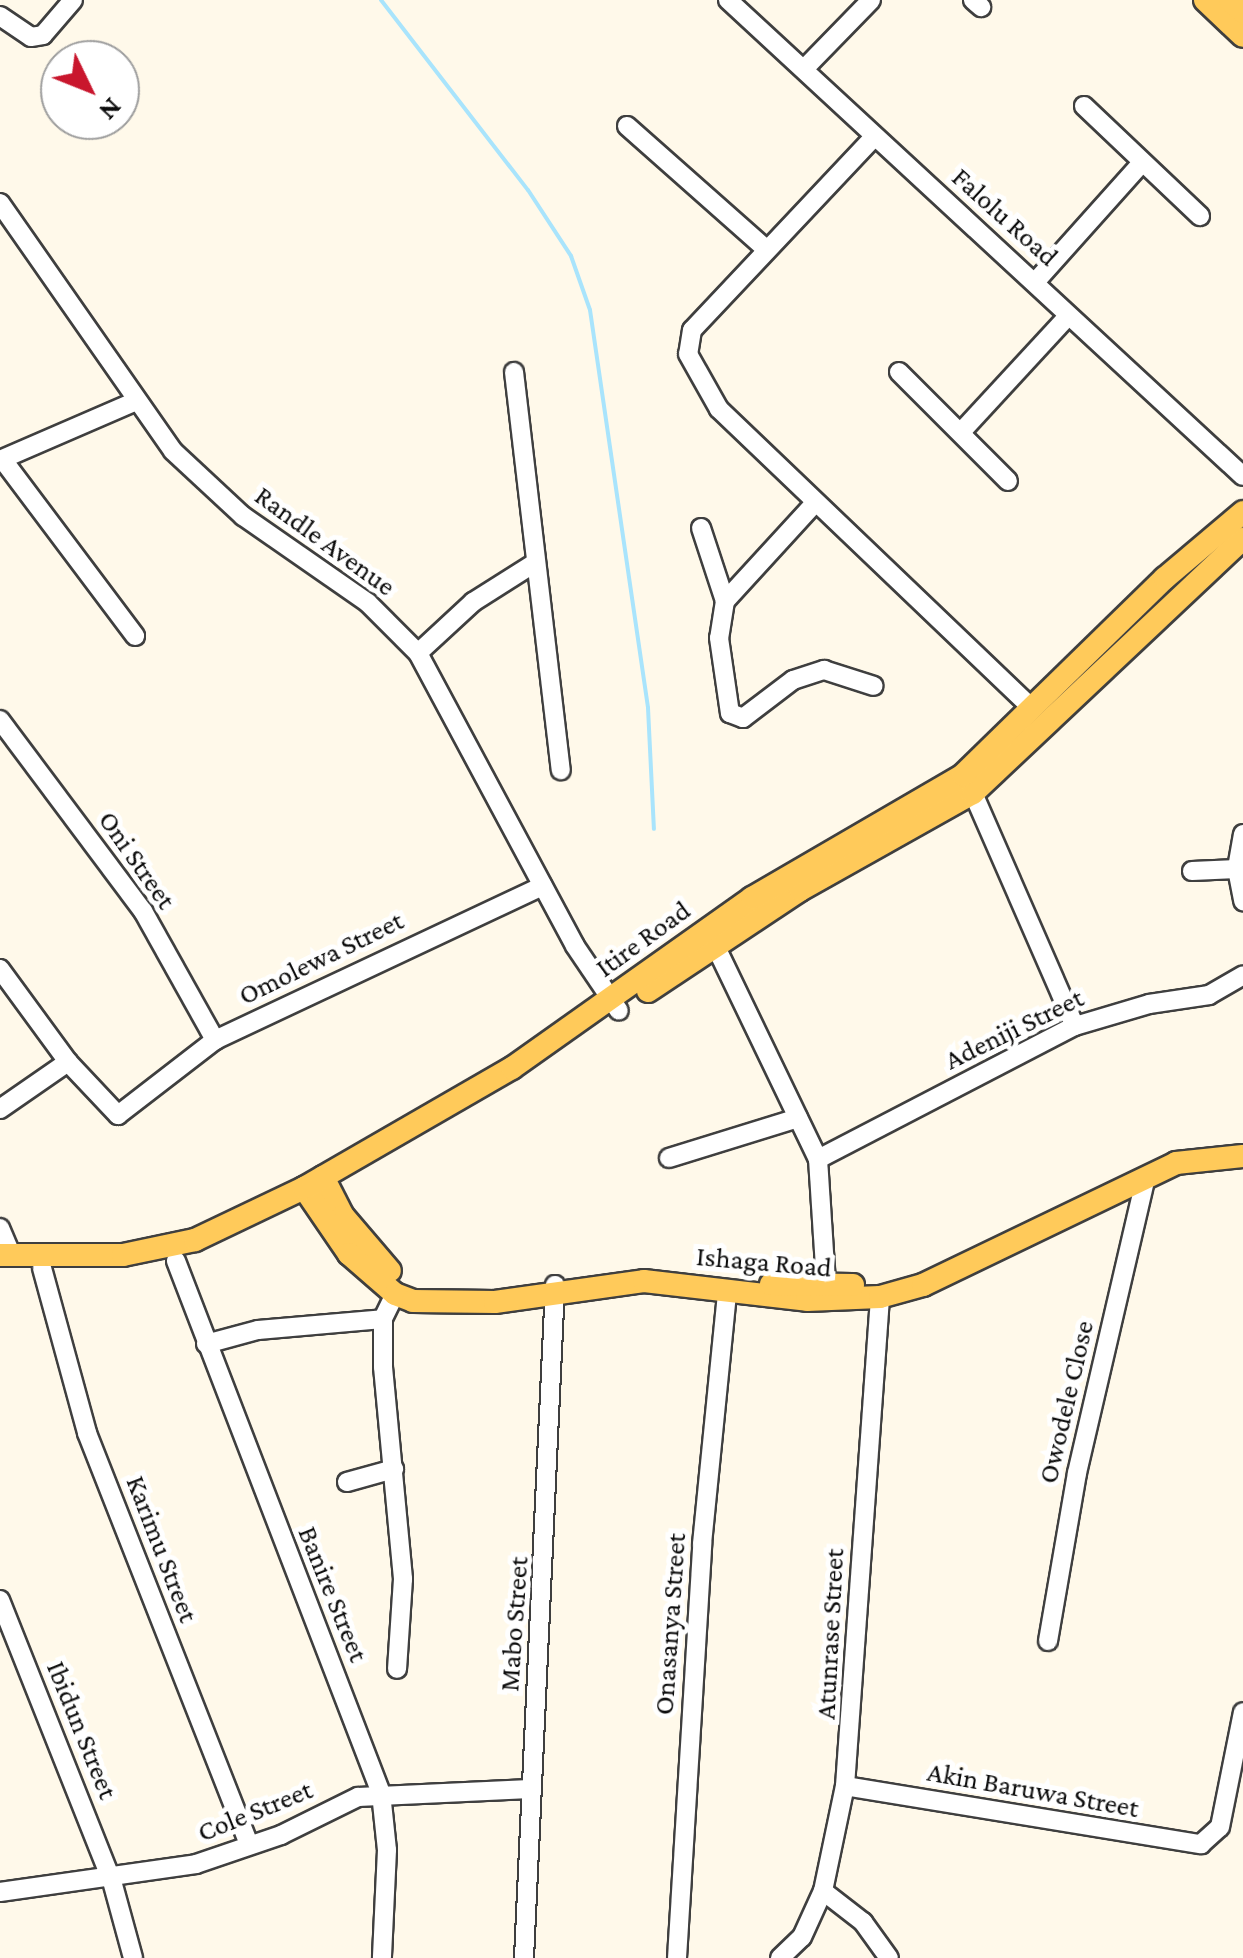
<!DOCTYPE html>
<style>
body{margin:0}
#map{position:relative;width:1243px;height:1958px;overflow:hidden;background:#fff9ea;font-family:"Crimson Pro",serif}
div>[style]{position:absolute}
.stream>*{height:4px;margin:-2px;padding:0 2px;transform-origin:2px;border-radius:2px;background:#a9e4fc}
.roads{filter:drop-shadow(2px 0 #3f3f3f) drop-shadow(-2px 0 #3f3f3f) drop-shadow(0 2px #3f3f3f) drop-shadow(0 -2px #3f3f3f)}
.minor>*{height:18px;margin:-9px;padding:0 9px;transform-origin:9px;border-radius:9px;background:#fff}
.major>*{height:22px;margin:-11px;padding:0 11px;transform-origin:11px;border-radius:11px;background:#ffca5a}
span{translate:-50% -50%;white-space:nowrap;text-align:center;line-height:1.15;-webkit-text-stroke:10px #fff;paint-order:stroke}
.street-label{font-size:28px;color:#0c0c0c}
.north{position:absolute;left:40px;top:40px;width:100px;height:100px;box-sizing:border-box;background:#fff;border:2px solid #9e9e9e;border-radius:50%;rotate:133deg;font-size:28px;font-weight:700;line-height:40px;text-align:center;color:#0c0c0c}
.north::after{content:'';display:block;margin:auto;width:35px;height:45px;background:#c9162d;clip-path:polygon(50% 0,100% 100%,50% 72%,0 100%)}
</style>
<div id="map">
<div class="stream">
<i style="left:381px;top:0;width:240px;rotate:52.3deg"></i>
<i style="left:528px;top:190px;width:79px;rotate:56.9deg"></i>
<i style="left:571px;top:256px;width:57px;rotate:70.6deg"></i>
<i style="left:590px;top:310px;width:402px;rotate:81.7deg"></i>
<i style="left:648px;top:708px;width:121px;rotate:87.2deg"></i>
</div>
<div class="roads">
<div class="minor">
<i style="left:728px;top:0;width:701px;rotate:42.75deg"></i>
<i style="left:973px;top:0;width:11px;rotate:41deg"></i>
<i style="left:0;top:16px;width:37px;rotate:34deg"></i>
<i style="left:31px;top:37px;width:12px;rotate:-9deg"></i>
<i style="left:43px;top:35px;width:46px;rotate:-49.4deg"></i>
<i style="left:804px;top:69px;width:96px;rotate:-45.8deg"></i>
<i style="left:1084px;top:106px;width:160px;rotate:43.5deg"></i>
<i style="left:627px;top:126px;width:184px;rotate:41.5deg"></i>
<i style="left:874px;top:137px;width:265px;rotate:133.3deg"></i>
<i style="left:692px;top:330px;width:24px;rotate:99deg"></i>
<i style="left:688px;top:354px;width:63px;rotate:60.6deg"></i>
<i style="left:719px;top:409px;width:433px;rotate:43.7deg"></i>
<i style="left:0;top:203px;width:302px;rotate:55.1deg"></i>
<i style="left:173px;top:451px;width:96px;rotate:42.9deg"></i>
<i style="left:243px;top:516px;width:152px;rotate:34.8deg"></i>
<i style="left:368px;top:603px;width:71px;rotate:45deg"></i>
<i style="left:418px;top:653px;width:332px;rotate:61.8deg"></i>
<i style="left:575px;top:946px;width:78px;rotate:55.9deg"></i>
<i style="left:1037px;top:280px;width:154px;rotate:-48.2deg"></i>
<i style="left:514px;top:372px;width:401px;rotate:83.3deg"></i>
<i style="left:899px;top:372px;width:154px;rotate:45deg"></i>
<i style="left:962px;top:431px;width:156px;rotate:-47.3deg"></i>
<i style="left:0;top:460px;width:146px;rotate:-23.4deg"></i>
<i style="left:3px;top:460px;width:220px;rotate:53.1deg"></i>
<i style="left:814px;top:504px;width:132px;rotate:132.5deg"></i>
<i style="left:725px;top:601px;width:37px;rotate:99deg"></i>
<i style="left:719px;top:638px;width:76px;rotate:81.7deg"></i>
<i style="left:730px;top:713px;width:14px;rotate:21deg"></i>
<i style="left:743px;top:718px;width:63px;rotate:-37.2deg"></i>
<i style="left:793px;top:680px;width:33px;rotate:-18deg"></i>
<i style="left:824px;top:670px;width:52px;rotate:17.7deg"></i>
<i style="left:701px;top:528px;width:77px;rotate:71.8deg"></i>
<i style="left:418px;top:653px;width:75px;rotate:-42.8deg"></i>
<i style="left:473px;top:602px;width:71px;rotate:-32.3deg"></i>
<i style="left:0;top:720px;width:239px;rotate:53.2deg"></i>
<i style="left:143px;top:911px;width:148px;rotate:60.8deg"></i>
<i style="left:973px;top:793px;width:254px;rotate:66.4deg"></i>
<i style="left:1243px;top:834px;width:36px;rotate:100deg"></i>
<i style="left:1237px;top:869px;width:33px;rotate:79deg"></i>
<i style="left:1192px;top:871px;width:45px;rotate:-2.5deg"></i>
<i style="left:714px;top:943px;width:240px;rotate:64.3deg"></i>
<i style="left:818px;top:1159px;width:138px;rotate:86.3deg"></i>
<i style="left:0;top:969px;width:115px;rotate:53.8deg"></i>
<i style="left:68px;top:1062px;width:73px;rotate:46.7deg"></i>
<i style="left:118px;top:1115px;width:123px;rotate:-37.7deg"></i>
<i style="left:215px;top:1040px;width:362px;rotate:-25.2deg"></i>
<i style="left:0;top:1109px;width:83px;rotate:-34.7deg"></i>
<i style="left:669px;top:1158px;width:135px;rotate:-17.2deg"></i>
<i style="left:818px;top:1159px;width:289px;rotate:-27.4deg"></i>
<i style="left:1075px;top:1026px;width:77px;rotate:-16.6deg"></i>
<i style="left:1149px;top:1004px;width:61px;rotate:-8.5deg"></i>
<i style="left:1209px;top:995px;width:39px;rotate:-30deg"></i>
<i style="left:0;top:1228px;width:30px;rotate:67deg"></i>
<i style="left:176px;top:1261px;width:570px;rotate:68.93deg"></i>
<i style="left:381px;top:1793px;width:57px;rotate:84deg"></i>
<i style="left:387px;top:1850px;width:108px;rotate:92.7deg"></i>
<i style="left:42px;top:1268px;width:171px;rotate:74.7deg"></i>
<i style="left:87px;top:1433px;width:443px;rotate:68.5deg"></i>
<i style="left:395px;top:1294px;width:28px;rotate:116deg"></i>
<i style="left:383px;top:1319px;width:48px;rotate:90deg"></i>
<i style="left:383px;top:1367px;width:213px;rotate:84.6deg"></i>
<i style="left:403px;top:1579px;width:90px;rotate:93.8deg"></i>
<i style="left:206px;top:1344px;width:54px;rotate:-15.1deg"></i>
<i style="left:258px;top:1330px;width:125px;rotate:-5deg"></i>
<i style="left:347px;top:1482px;width:49px;rotate:-15.5deg"></i>
<i style="left:0;top:1600px;width:302px;rotate:68.3deg"></i>
<i style="left:112px;top:1881px;width:80px;rotate:74.7deg"></i>
<i style="left:1048px;top:1641px;width:170px;rotate:-80.2deg"></i>
<i style="left:1077px;top:1473px;width:304px;rotate:-76.9deg"></i>
<i style="left:845px;top:1786px;width:361px;rotate:9.3deg"></i>
<i style="left:1201px;top:1844px;width:25px;rotate:-42deg"></i>
<i style="left:1220px;top:1827px;width:117px;rotate:-78.7deg"></i>
<i style="left:823px;top:1891px;width:51px;rotate:37.8deg"></i>
<i style="left:863px;top:1922px;width:44px;rotate:54.2deg"></i>
<i style="left:0;top:1892px;width:198px;rotate:-8.1deg"></i>
<i style="left:196px;top:1864px;width:90px;rotate:-18.8deg"></i>
<i style="left:281px;top:1835px;width:86px;rotate:-26.3deg"></i>
<i style="left:358px;top:1797px;width:172px;rotate:-2.7deg"></i>
<i style="left:524px;top:1958px;width:674px;rotate:-87.36deg"></i>
<i style="left:677px;top:1958px;width:415px;rotate:-86.5deg"></i>
<i style="left:702px;top:1544px;width:251px;rotate:-84.3deg"></i>
<i style="left:780px;top:1958px;width:30px;rotate:-44deg"></i>
<i style="left:802px;top:1937px;width:51px;rotate:-65.5deg"></i>
<i style="left:823px;top:1891px;width:107px;rotate:-78.2deg"></i>
<i style="left:845px;top:1786px;width:490px;rotate:-85.9deg"></i>
</div>
<div class="major">
<i style="left:1205px;top:0;width:52px;rotate:43.5deg"></i>
<i style="left:1230px;top:0;width:18px;rotate:43deg"></i>
<i style="left:648px;top:991px;width:182px;rotate:-33.6deg"></i>
<i style="left:800px;top:890px;width:198px;rotate:-29.3deg"></i>
<i style="left:973px;top:793px;width:371px;rotate:-43.3deg"></i>
<i style="left:323px;top:1177px;width:44px;rotate:62.9deg"></i>
<i style="left:343px;top:1216px;width:72px;rotate:49.5deg"></i>
<i style="left:304px;top:1188px;width:80px;rotate:55.7deg"></i>
<i style="left:349px;top:1254px;width:61px;rotate:41deg"></i>
<i style="left:395px;top:1294px;width:19px;rotate:21deg"></i>
<i style="left:413px;top:1301px;width:82px;rotate:0.7deg"></i>
<i style="left:495px;top:1302px;width:150px;rotate:-8deg"></i>
<i style="left:644px;top:1281px;width:164px;rotate:6.6deg"></i>
<i style="left:807px;top:1300px;width:73px;rotate:-2.4deg"></i>
<i style="left:880px;top:1297px;width:45px;rotate:-15.6deg"></i>
<i style="left:923px;top:1285px;width:281px;rotate:-25.7deg"></i>
<i style="left:1176px;top:1163px;width:67px;rotate:-6deg"></i>
<i style="left:0;top:1255px;width:123px"></i>
<i style="left:123px;top:1255px;width:74px;rotate:-11.8deg"></i>
<i style="left:195px;top:1240px;width:121px;rotate:-25.5deg"></i>
<i style="left:304px;top:1188px;width:240px;rotate:-30deg"></i>
<i style="left:512px;top:1068px;width:294px;rotate:-35.3deg"></i>
<i style="left:752px;top:898px;width:244px;rotate:-30.2deg"></i>
<i style="left:963px;top:775px;width:282px;rotate:-44.3deg"></i>
<i style="left:1165px;top:578px;width:102px;rotate:-40.2deg"></i>
<i style="left:771px;top:1284px;width:82px;rotate:0.7deg"></i>
</div>
</div>
<div class="street-label">
<span style="left:1005px;top:217px;rotate:42deg">Falolu Road</span>
<span style="left:325px;top:541px;rotate:36deg">Randle Avenue</span>
<span style="left:137px;top:860px;rotate:55deg">Oni Street</span>
<span style="left:643px;top:939px;rotate:-36deg">Itire Road</span>
<span style="left:321px;top:958px;rotate:-26deg">Omolewa Street</span>
<span style="left:1014px;top:1029px;rotate:-26deg">Adeniji Street</span>
<span style="left:764px;top:1262px;rotate:5deg">Ishaga Road</span>
<span style="left:1066px;top:1402px;rotate:-77deg">Owodele Close</span>
<span style="left:162px;top:1549px;rotate:69deg">Karimu Street</span>
<span style="left:333px;top:1594px;rotate:68deg">Banire Street</span>
<span style="left:514px;top:1624px;rotate:-86deg">Mabo Street</span>
<span style="left:670px;top:1624px;rotate:-86deg">Onasanya Street</span>
<span style="left:830px;top:1634px;rotate:-87deg">Atunrase Street</span>
<span style="left:82px;top:1730px;rotate:68deg">Ibidun Street</span>
<span style="left:1033px;top:1790px;rotate:10deg">Akin Baruwa Street</span>
<span style="left:255px;top:1811px;rotate:-22deg">Cole Street</span>
</div>
<div class="north">N</div>
</div>
